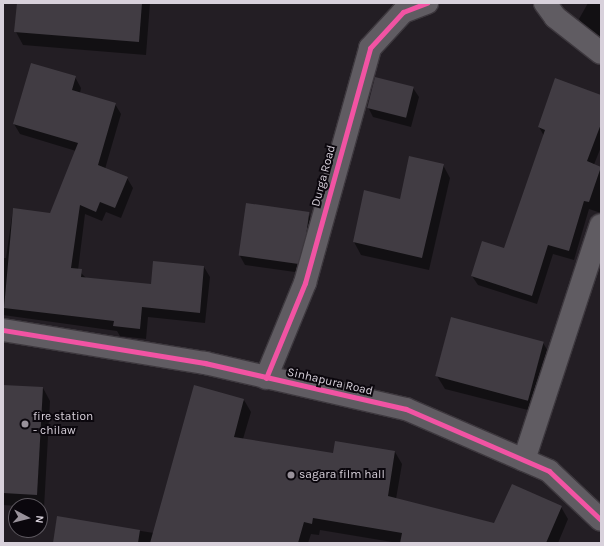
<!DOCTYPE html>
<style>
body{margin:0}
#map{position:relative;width:604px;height:546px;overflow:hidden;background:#231e24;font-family:Karla,sans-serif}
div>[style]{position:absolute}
.shadow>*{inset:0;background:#0007}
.building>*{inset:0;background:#413c43;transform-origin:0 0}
.roads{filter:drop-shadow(1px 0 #3d383e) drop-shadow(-1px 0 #3d383e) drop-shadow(0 1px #3d383e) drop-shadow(0 -1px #3d383e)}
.minor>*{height:22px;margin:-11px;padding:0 11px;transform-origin:11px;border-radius:11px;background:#605c62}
.cycleway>*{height:5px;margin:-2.5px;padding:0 2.5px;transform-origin:2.5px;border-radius:2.5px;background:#f153a3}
.dots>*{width:11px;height:11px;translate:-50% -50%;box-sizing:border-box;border:2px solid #0b070d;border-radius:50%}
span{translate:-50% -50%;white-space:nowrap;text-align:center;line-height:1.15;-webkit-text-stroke:4px #0b070d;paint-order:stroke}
.street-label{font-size:12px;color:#d8d1db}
.poi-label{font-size:12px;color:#d8d1db}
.left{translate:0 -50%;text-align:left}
.frame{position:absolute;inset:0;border:4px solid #d8d1db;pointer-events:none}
.north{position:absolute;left:8px;top:498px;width:40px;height:40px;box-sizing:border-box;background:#0b070d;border:1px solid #5d585f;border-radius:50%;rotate:97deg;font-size:11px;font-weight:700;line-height:16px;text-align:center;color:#d8d1db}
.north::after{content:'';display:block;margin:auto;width:14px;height:18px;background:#99929b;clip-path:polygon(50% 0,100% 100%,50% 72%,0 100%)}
</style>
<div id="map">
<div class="shadow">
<i style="clip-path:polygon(18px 3px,150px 3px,146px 55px,23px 45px,16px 32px)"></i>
<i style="clip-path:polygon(588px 3px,601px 3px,601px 38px,584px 28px,579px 19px)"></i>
<i style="clip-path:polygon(75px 77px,81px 88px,80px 93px,115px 104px,121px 114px,105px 169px,127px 178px,133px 188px,121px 218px,106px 212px,102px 221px,85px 214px,78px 270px,86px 278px,152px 285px,204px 267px,210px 277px,205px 323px,148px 317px,146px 339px,120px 336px,117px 331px,3px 315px,3px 258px,6px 258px,13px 209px,50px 214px,76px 151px,20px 134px,14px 124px)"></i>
<i style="clip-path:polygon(413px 88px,419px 97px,411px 127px,373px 117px,368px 107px)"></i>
<i style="clip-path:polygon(601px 96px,601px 147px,593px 167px,601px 168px,601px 213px,589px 209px,574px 260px,553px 254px,537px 304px,478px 285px,472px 276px,505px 249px,544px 136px,539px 127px)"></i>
<i style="clip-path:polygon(443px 165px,450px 178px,429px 270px,361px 255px,354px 242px)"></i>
<i style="clip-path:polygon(308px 213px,313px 222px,302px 273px,245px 265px,240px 256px)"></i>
<i style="clip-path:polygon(543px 343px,551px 356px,536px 412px,445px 389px,437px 376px)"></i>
<i style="clip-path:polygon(3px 386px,43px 388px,50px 401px,44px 508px,3px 505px)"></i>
<i style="clip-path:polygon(244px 400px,251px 412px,243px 439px,334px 454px,395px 452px,402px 464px,396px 499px,495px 524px,561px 507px,568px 519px,558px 543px,398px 543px,320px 530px,319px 535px,311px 534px,308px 543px,54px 543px,58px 518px,154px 533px)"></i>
</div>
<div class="building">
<i style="clip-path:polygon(17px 3px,142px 3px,139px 42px,14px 32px)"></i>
<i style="clip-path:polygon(31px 63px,76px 76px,72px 90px,116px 103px,98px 165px,128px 177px,115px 208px,100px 202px,96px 212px,80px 205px,71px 268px,82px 269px,81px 277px,151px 284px,153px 261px,204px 266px,200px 313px,142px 307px,140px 329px,113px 326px,114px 321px,4px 308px,13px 208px,50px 213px,78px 143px,13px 124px)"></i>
<i style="left:375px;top:77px;width:40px;height:32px;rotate:14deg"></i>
<i style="clip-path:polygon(555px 78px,601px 95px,601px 124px,587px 161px,601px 167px,589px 202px,584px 201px,569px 251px,548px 245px,532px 296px,471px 276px,482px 241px,504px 248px,545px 130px,538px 127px)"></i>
<i style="clip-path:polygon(409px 156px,444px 164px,422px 258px,353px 242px,364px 190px,400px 199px)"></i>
<i style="left:246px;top:203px;width:64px;height:53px;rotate:8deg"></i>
<i style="left:451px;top:317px;width:96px;height:61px;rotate:15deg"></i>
<i style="clip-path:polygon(3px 385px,43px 387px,37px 495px,3px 493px)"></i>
<i style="clip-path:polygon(194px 385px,244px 399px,234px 437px,333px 453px,335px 441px,395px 451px,388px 496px,494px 523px,512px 484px,562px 506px,546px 543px,400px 543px,402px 533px,313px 518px,312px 524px,304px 522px,298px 543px,150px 543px)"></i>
<i style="clip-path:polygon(57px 516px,140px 530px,138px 543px,53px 543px)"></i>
</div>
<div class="roads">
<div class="minor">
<i style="left:545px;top:3px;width:17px;rotate:54deg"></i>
<i style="left:555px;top:17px;width:58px;rotate:38deg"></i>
<i style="left:3px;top:330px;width:205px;rotate:9.3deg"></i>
<i style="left:205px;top:363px;width:206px;rotate:12.9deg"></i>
<i style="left:406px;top:409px;width:156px;rotate:23.4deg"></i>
<i style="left:549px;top:471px;width:71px;rotate:43.3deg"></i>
<i style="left:266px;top:378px;width:103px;rotate:-67.7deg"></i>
<i style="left:305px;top:283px;width:244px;rotate:-74.5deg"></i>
<i style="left:370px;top:48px;width:49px;rotate:-47.5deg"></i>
<i style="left:403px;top:12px;width:26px;rotate:-21deg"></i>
<i style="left:524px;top:460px;width:247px;rotate:-71.9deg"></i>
</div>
</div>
<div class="cycleway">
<i style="left:3px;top:330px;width:205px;rotate:9.3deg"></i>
<i style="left:205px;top:363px;width:206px;rotate:12.9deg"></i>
<i style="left:406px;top:409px;width:156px;rotate:23.4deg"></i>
<i style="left:549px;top:471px;width:71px;rotate:43.3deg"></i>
<i style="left:266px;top:378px;width:103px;rotate:-67.7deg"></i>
<i style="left:305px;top:283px;width:244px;rotate:-74.5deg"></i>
<i style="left:370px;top:48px;width:49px;rotate:-47.5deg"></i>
<i style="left:403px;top:12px;width:26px;rotate:-21deg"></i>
</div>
<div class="dots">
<i style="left:25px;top:424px;background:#99929b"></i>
<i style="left:291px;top:475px;background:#99929b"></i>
</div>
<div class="street-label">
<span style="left:324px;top:176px;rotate:-75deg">Durga Road</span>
<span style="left:330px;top:382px;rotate:13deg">Sinhapura Road</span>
</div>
<div class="poi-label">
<span class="left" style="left:33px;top:424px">fire station<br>- chilaw</span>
<span class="left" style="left:299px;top:475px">sagara film hall</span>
</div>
<div class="frame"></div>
<div class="north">N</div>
</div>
